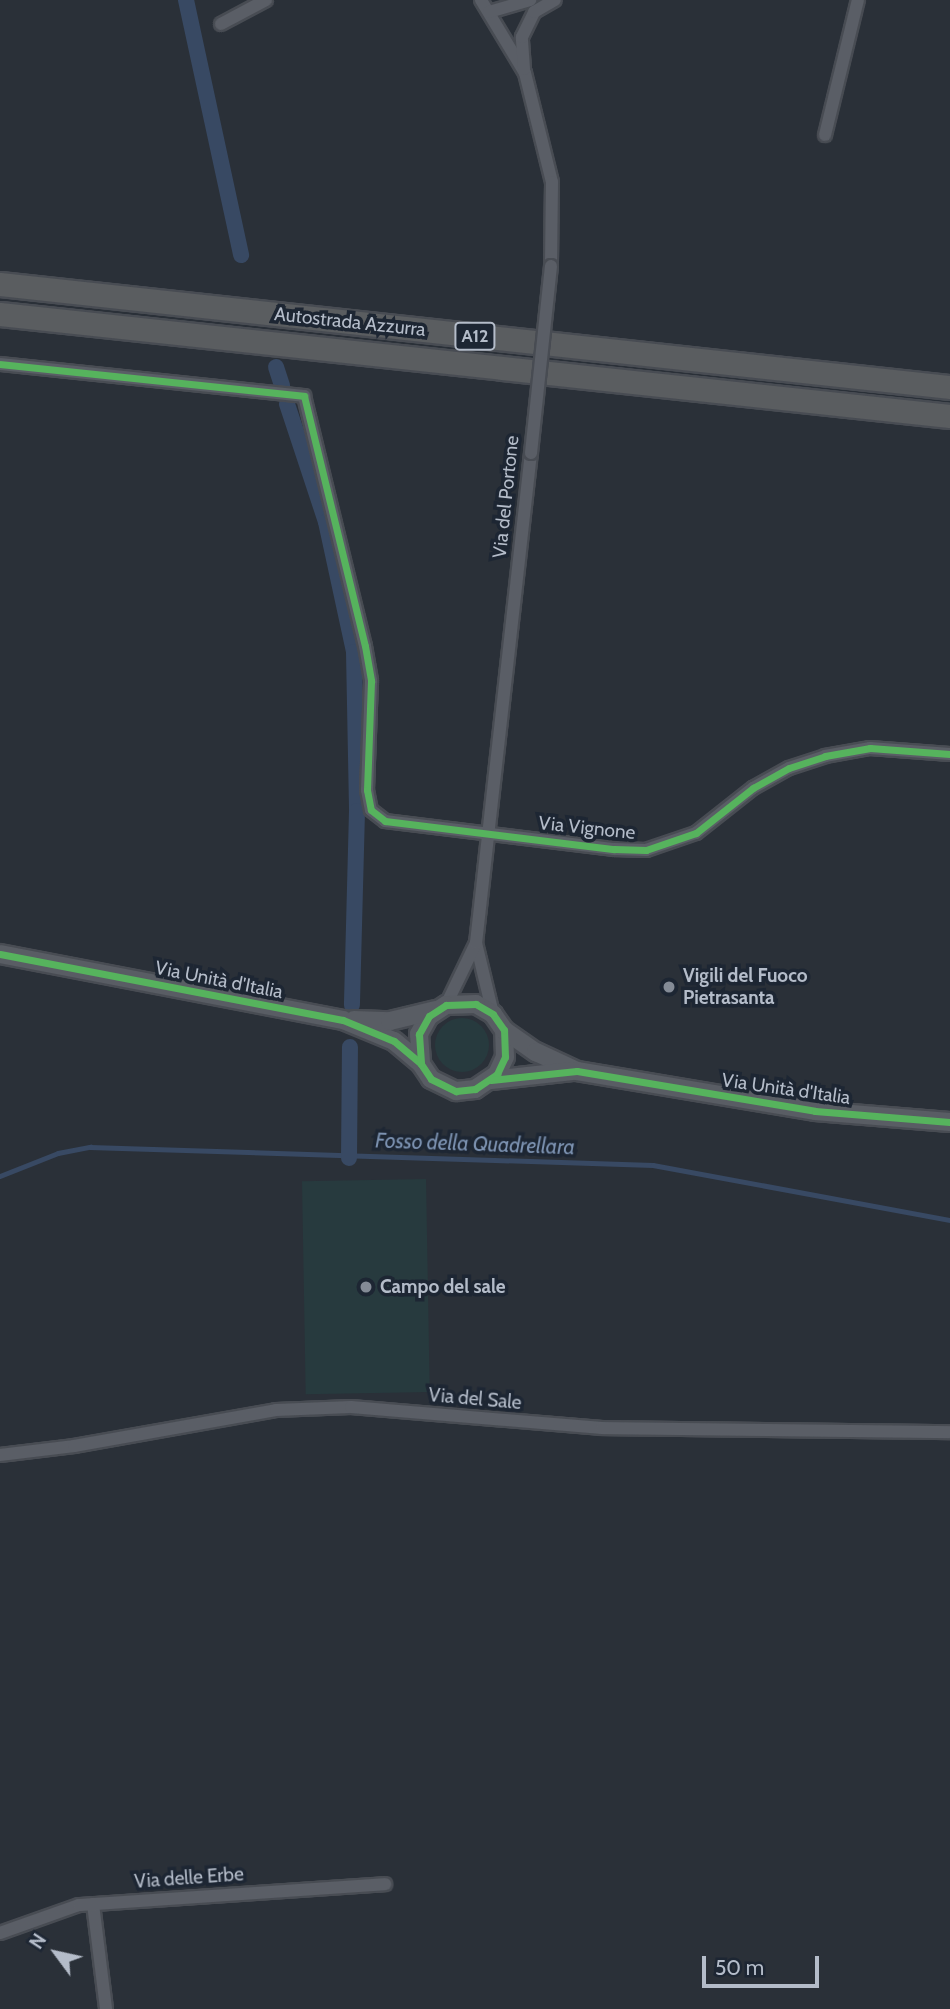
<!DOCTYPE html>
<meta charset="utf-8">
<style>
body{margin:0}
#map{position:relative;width:950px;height:2009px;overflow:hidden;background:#2a3038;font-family:Cabin,sans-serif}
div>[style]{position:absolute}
.green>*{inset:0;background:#273a3e;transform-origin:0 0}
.round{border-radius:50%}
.stream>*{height:4.5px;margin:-2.25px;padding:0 2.25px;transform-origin:2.25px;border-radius:2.25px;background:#384963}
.canal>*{height:16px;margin:-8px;padding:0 8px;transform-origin:8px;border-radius:8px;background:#384963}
.roads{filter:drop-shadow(2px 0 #484c53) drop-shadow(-2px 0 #484c53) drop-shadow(0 2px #484c53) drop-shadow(0 -2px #484c53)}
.street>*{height:12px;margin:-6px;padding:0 6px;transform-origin:6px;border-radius:6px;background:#5a5e66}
.secondary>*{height:18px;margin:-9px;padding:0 9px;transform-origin:9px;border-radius:9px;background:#595d64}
.highway>*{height:23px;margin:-11.5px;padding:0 11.5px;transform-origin:11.5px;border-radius:11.5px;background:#5a5d60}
.bridges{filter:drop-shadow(2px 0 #484c53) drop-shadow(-2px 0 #484c53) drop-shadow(0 2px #484c53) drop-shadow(0 -2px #484c53)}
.street-bridge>*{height:12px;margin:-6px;padding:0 6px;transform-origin:6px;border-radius:6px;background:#5a5e66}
.cycleway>*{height:7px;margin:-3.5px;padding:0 3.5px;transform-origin:3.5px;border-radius:3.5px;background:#56b35d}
.dots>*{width:19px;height:19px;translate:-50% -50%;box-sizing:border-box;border:4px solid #1d2633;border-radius:50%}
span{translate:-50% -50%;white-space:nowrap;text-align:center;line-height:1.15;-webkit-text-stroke:7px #1d2633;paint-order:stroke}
.shield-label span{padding:2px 5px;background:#1d2633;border:2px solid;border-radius:5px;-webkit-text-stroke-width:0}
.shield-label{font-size:18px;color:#b4bcc9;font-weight:700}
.street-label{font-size:19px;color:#b4bcc9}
.poi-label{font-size:19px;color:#b4bcc9;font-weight:700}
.left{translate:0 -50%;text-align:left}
.water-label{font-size:21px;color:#7c92b1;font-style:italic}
.north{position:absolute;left:21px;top:1918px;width:70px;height:70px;-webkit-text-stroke:5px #1d2633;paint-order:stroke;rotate:303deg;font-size:19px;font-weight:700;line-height:28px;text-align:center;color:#b4bcc9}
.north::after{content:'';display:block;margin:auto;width:24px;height:32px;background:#b4bcc9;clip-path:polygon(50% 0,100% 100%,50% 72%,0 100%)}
.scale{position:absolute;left:702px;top:1956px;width:117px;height:32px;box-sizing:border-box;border:4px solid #b4bcc9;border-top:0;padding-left:9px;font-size:21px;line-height:24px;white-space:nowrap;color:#b4bcc9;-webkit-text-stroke:5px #1d2633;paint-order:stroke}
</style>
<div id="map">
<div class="green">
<i class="round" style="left:435px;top:1018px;width:54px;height:54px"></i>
<i style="left:426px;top:1179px;width:213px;height:124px;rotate:89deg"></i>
</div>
<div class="stream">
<i style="left:0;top:1176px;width:62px;rotate:-21.6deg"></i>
<i style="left:58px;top:1153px;width:33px;rotate:-11deg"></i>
<i style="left:90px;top:1147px;width:563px;rotate:1.83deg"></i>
<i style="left:653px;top:1165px;width:302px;rotate:10.5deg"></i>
</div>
<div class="canal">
<i style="left:186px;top:0;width:261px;rotate:77.8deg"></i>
<i style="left:276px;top:367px;width:20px;rotate:72deg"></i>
<i style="left:287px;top:404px;width:124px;rotate:71.7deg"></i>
<i style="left:326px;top:522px;width:133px;rotate:77.8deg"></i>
<i style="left:354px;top:652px;width:159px;rotate:88.9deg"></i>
<i style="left:357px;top:811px;width:194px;rotate:91.5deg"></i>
<i style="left:349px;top:1158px;width:111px;rotate:-89.5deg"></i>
</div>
<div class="roads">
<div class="street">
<i style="left:481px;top:0;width:85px;rotate:58.9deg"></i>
<i style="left:525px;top:73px;width:112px;rotate:76.1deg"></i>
<i style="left:552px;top:182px;width:84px;rotate:90.7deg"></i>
<i style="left:489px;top:12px;width:43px;rotate:-16.3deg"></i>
<i style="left:221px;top:24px;width:51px;rotate:-28.1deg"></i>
<i style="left:524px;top:69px;width:32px;rotate:-94deg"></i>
<i style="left:522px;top:37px;width:28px;rotate:-64deg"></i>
<i style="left:534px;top:12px;width:24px;rotate:-30deg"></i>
<i style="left:825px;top:135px;width:139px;rotate:-76.3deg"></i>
<i style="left:0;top:364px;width:306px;rotate:6deg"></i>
<i style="left:304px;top:396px;width:257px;rotate:76.3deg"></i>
<i style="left:365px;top:646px;width:36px;rotate:80deg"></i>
<i style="left:371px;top:681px;width:109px;rotate:92.1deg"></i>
<i style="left:367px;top:790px;width:20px;rotate:79deg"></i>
<i style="left:371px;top:810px;width:18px;rotate:38deg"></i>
<i style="left:385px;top:821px;width:231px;rotate:7deg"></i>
<i style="left:614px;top:849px;width:32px;rotate:2deg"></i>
<i style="left:646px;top:850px;width:53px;rotate:-18.8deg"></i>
<i style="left:696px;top:833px;width:73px;rotate:-38.3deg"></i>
<i style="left:753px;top:788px;width:41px;rotate:-29.1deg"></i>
<i style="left:789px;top:768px;width:38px;rotate:-18deg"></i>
<i style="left:825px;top:756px;width:46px;rotate:-10.1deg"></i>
<i style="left:870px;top:748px;width:80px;rotate:4.3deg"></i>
<i style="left:476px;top:943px;width:73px;rotate:76.5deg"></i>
<i style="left:446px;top:1005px;width:69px;rotate:-64.2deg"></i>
<i style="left:476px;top:943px;width:493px;rotate:-83.6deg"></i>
<i style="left:0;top:1455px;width:75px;rotate:-6.9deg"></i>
<i style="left:74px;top:1446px;width:205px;rotate:-10.1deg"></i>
<i style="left:276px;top:1410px;width:75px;rotate:-2.3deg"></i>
<i style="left:351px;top:1407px;width:252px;rotate:4.8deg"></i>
<i style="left:602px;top:1428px;width:348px;rotate:0.7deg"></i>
<i style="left:93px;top:1904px;width:106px;rotate:82.9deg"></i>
<i style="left:0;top:1933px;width:84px;rotate:-19.5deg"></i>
<i style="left:79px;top:1905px;width:307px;rotate:-3.9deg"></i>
</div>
<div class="secondary">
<i style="left:0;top:954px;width:349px;rotate:10.9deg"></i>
<i style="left:343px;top:1020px;width:55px;rotate:22.4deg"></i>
<i style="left:394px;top:1041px;width:35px;rotate:40deg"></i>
<i style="left:421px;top:1064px;width:18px;rotate:56deg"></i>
<i style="left:431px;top:1079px;width:28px;rotate:26deg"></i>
<i style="left:456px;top:1091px;width:19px;rotate:-6deg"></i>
<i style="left:475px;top:1089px;width:27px;rotate:-34deg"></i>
<i style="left:497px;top:1074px;width:19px;rotate:-65deg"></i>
<i style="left:505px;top:1057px;width:27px;rotate:-92deg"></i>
<i style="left:504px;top:1030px;width:19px;rotate:-125deg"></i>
<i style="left:493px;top:1014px;width:20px;rotate:-150deg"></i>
<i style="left:476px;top:1004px;width:30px;rotate:178deg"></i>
<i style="left:446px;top:1005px;width:20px;rotate:147deg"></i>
<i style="left:429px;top:1016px;width:21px;rotate:119deg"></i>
<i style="left:419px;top:1034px;width:30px;rotate:86deg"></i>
<i style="left:354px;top:1020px;width:36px;rotate:2deg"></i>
<i style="left:390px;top:1021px;width:47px;rotate:-13.4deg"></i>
<i style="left:504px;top:1030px;width:39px;rotate:35deg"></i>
<i style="left:536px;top:1052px;width:45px;rotate:24.9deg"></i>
<i style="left:577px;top:1071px;width:241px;rotate:9.5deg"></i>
<i style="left:815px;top:1111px;width:135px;rotate:4.7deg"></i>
<i style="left:491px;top:1080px;width:82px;rotate:-6.3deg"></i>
</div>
<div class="highway">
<i style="left:0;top:284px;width:956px;rotate:6.19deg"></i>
<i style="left:0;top:314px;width:955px;rotate:6.13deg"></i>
</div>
</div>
<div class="bridges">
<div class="street-bridge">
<i style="left:531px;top:453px;width:188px;rotate:-83.9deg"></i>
</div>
</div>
<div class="cycleway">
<i style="left:0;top:364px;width:306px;rotate:6deg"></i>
<i style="left:304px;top:396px;width:257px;rotate:76.3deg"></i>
<i style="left:365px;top:646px;width:36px;rotate:80deg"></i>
<i style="left:371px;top:681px;width:109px;rotate:92.1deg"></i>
<i style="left:367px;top:790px;width:20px;rotate:79deg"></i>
<i style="left:371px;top:810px;width:18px;rotate:38deg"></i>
<i style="left:385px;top:821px;width:231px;rotate:7deg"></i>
<i style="left:614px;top:849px;width:32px;rotate:2deg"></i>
<i style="left:646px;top:850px;width:53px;rotate:-18.8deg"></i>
<i style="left:696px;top:833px;width:73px;rotate:-38.3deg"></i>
<i style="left:753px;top:788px;width:41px;rotate:-29.1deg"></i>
<i style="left:789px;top:768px;width:38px;rotate:-18deg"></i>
<i style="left:825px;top:756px;width:46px;rotate:-10.1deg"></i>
<i style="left:870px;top:748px;width:80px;rotate:4.3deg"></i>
<i style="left:0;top:954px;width:349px;rotate:10.9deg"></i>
<i style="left:343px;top:1020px;width:55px;rotate:22.4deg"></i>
<i style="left:394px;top:1041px;width:35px;rotate:40deg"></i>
<i style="left:421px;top:1064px;width:18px;rotate:56deg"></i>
<i style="left:431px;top:1079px;width:28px;rotate:26deg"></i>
<i style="left:456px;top:1091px;width:19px;rotate:-6deg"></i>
<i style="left:475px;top:1089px;width:27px;rotate:-34deg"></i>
<i style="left:497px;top:1074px;width:19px;rotate:-65deg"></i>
<i style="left:505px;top:1057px;width:27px;rotate:-92deg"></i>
<i style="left:504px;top:1030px;width:19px;rotate:-125deg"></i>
<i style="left:493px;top:1014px;width:20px;rotate:-150deg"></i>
<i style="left:476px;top:1004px;width:30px;rotate:178deg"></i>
<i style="left:446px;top:1005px;width:20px;rotate:147deg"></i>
<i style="left:429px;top:1016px;width:21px;rotate:119deg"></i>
<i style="left:419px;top:1034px;width:30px;rotate:86deg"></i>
<i style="left:491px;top:1080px;width:86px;rotate:-6deg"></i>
<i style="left:577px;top:1071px;width:241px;rotate:9.5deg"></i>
<i style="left:815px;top:1111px;width:135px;rotate:4.7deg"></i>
</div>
<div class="dots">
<i style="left:669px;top:987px;background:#848b96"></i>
<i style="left:366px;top:1287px;background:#848b96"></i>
</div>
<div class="shield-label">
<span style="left:475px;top:336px">A12</span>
</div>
<div class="street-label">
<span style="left:350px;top:322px;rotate:6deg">Autostrada Azzurra</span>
<span style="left:506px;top:497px;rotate:-84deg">Via del Portone</span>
<span style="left:587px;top:828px;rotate:6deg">Via Vignone</span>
<span style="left:219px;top:980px;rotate:11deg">Via Unità d'Italia</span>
<span style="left:786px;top:1089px;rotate:8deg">Via Unità d'Italia</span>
<span style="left:475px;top:1399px;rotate:5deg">Via del Sale</span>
<span style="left:189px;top:1878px;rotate:-4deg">Via delle Erbe</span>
</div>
<div class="poi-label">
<span class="left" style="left:683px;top:987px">Vigili del Fuoco<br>Pietrasanta</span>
<span class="left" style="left:380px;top:1287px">Campo del sale</span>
</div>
<div class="water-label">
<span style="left:475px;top:1144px;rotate:2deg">Fosso della Quadrellara</span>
</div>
<div class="north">N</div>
<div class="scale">50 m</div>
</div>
